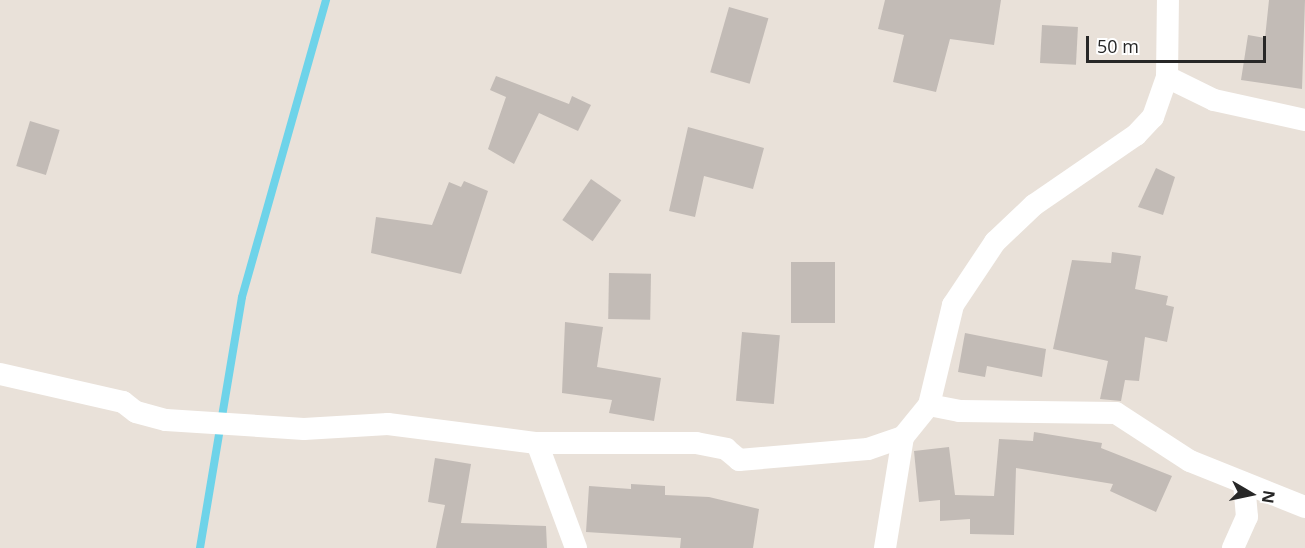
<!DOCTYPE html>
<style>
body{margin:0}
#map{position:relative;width:1305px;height:548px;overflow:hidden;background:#e9e1d9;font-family:"Open Sans",sans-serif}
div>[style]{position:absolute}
.stream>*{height:8px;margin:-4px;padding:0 4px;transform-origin:4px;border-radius:4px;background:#6ed3e9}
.building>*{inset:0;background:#c2bbb6;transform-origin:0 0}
.minor>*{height:22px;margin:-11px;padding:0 11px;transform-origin:11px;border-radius:11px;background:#fff}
span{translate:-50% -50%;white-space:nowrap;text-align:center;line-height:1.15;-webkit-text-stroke:4.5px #fff;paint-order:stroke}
.north{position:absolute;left:1221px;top:464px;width:60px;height:60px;-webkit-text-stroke:4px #fff;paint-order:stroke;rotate:99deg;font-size:16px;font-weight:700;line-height:24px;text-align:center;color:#272727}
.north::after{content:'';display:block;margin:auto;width:21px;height:27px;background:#272727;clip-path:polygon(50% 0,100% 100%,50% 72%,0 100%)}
.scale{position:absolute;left:1086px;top:36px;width:180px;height:27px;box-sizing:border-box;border:3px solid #272727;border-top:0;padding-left:8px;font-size:18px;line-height:21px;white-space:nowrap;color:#272727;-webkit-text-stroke:4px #fff;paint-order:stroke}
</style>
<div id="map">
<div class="stream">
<i style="left:200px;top:548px;width:254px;rotate:-80.5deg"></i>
<i style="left:242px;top:297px;width:309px;rotate:-74.2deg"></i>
</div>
<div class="building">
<i style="clip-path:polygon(885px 0,1001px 0,994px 45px,950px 39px,936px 92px,893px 82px,904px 35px,878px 29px)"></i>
<i style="clip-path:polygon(1269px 0,1305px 0,1302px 89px,1241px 80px,1248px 35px,1265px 38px)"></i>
<i style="left:729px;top:7px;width:41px;height:68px;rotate:16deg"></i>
<i style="left:1042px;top:25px;width:36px;height:38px;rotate:3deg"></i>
<i style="clip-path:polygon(496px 76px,569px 104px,572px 96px,591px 105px,578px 131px,539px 113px,514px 164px,488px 149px,506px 97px,490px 90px)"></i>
<i style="left:30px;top:121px;width:31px;height:47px;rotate:17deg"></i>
<i style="clip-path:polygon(688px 127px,764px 148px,753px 189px,704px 176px,695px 217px,669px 211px)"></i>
<i style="clip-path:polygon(1156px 168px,1175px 177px,1163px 215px,1138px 207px)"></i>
<i style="left:591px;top:179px;width:37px;height:50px;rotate:35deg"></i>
<i style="clip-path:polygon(464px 181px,488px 191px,461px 274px,371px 253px,376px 217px,432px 225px,449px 182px,461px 187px)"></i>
<i style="clip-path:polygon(1112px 252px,1141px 256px,1135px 289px,1168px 296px,1166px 305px,1174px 307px,1167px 342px,1145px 337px,1139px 381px,1125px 380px,1121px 401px,1100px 399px,1108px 361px,1053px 349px,1072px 260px,1111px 263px)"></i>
<i style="left:791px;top:262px;width:44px;height:61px"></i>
<i style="left:609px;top:273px;width:42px;height:46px;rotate:1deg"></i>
<i style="clip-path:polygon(565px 322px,603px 327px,597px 367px,661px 378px,654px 421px,609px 413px,612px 400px,562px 393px)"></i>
<i style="left:742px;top:332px;width:38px;height:69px;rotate:5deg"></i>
<i style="clip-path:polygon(965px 333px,1046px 349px,1042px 377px,987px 366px,985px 377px,958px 372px)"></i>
<i style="clip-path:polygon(1034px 432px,1102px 443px,1101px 448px,1172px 476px,1156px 512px,1110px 491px,1113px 484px,1016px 468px,1014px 535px,970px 534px,970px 519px,940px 521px,940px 500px,919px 502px,914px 451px,949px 447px,955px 495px,994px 496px,999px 439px,1033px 441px)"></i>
<i style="clip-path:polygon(435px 458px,471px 464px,461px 523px,546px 526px,547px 548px,436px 548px,445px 505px,428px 502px)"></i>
<i style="clip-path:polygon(631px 484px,665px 486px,665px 495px,709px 497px,759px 509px,753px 548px,680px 548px,681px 538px,586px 532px,589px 486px,631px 489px)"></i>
</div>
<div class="minor">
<i style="left:1167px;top:77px;width:52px;rotate:26.1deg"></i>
<i style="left:1214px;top:100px;width:93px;rotate:12.4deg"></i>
<i style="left:0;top:374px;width:126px;rotate:12.8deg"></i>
<i style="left:123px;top:402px;width:16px;rotate:38deg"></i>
<i style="left:136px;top:412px;width:31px;rotate:15deg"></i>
<i style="left:166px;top:420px;width:138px;rotate:3.7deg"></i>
<i style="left:304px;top:429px;width:84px;rotate:-3.4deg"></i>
<i style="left:388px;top:424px;width:150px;rotate:7.3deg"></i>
<i style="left:537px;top:443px;width:159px"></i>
<i style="left:696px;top:443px;width:31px;rotate:11deg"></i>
<i style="left:726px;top:449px;width:17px;rotate:40deg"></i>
<i style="left:739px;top:460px;width:129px;rotate:-4.9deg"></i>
<i style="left:868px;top:449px;width:37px;rotate:-19deg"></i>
<i style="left:903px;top:437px;width:41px;rotate:-50.9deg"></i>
<i style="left:929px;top:405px;width:103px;rotate:-76.5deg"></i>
<i style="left:953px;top:305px;width:76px;rotate:-56.3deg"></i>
<i style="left:995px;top:242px;width:54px;rotate:-43.5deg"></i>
<i style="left:1034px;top:205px;width:124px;rotate:-34.5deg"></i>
<i style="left:1136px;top:135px;width:25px;rotate:-47deg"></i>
<i style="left:1153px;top:117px;width:42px;rotate:-70.7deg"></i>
<i style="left:1167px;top:77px;width:77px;rotate:-89.3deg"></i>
<i style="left:929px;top:405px;width:32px;rotate:11deg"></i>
<i style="left:960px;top:411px;width:156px;rotate:0.7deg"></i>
<i style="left:1116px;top:413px;width:88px;rotate:33deg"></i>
<i style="left:1190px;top:461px;width:124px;rotate:21.8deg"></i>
<i style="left:537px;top:443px;width:112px;rotate:69.6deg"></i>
<i style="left:885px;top:548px;width:112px;rotate:-80.8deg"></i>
<i style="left:1233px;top:548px;width:34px;rotate:-66deg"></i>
<i style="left:1247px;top:517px;width:34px;rotate:-95deg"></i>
</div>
<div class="north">N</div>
<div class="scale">50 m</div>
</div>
